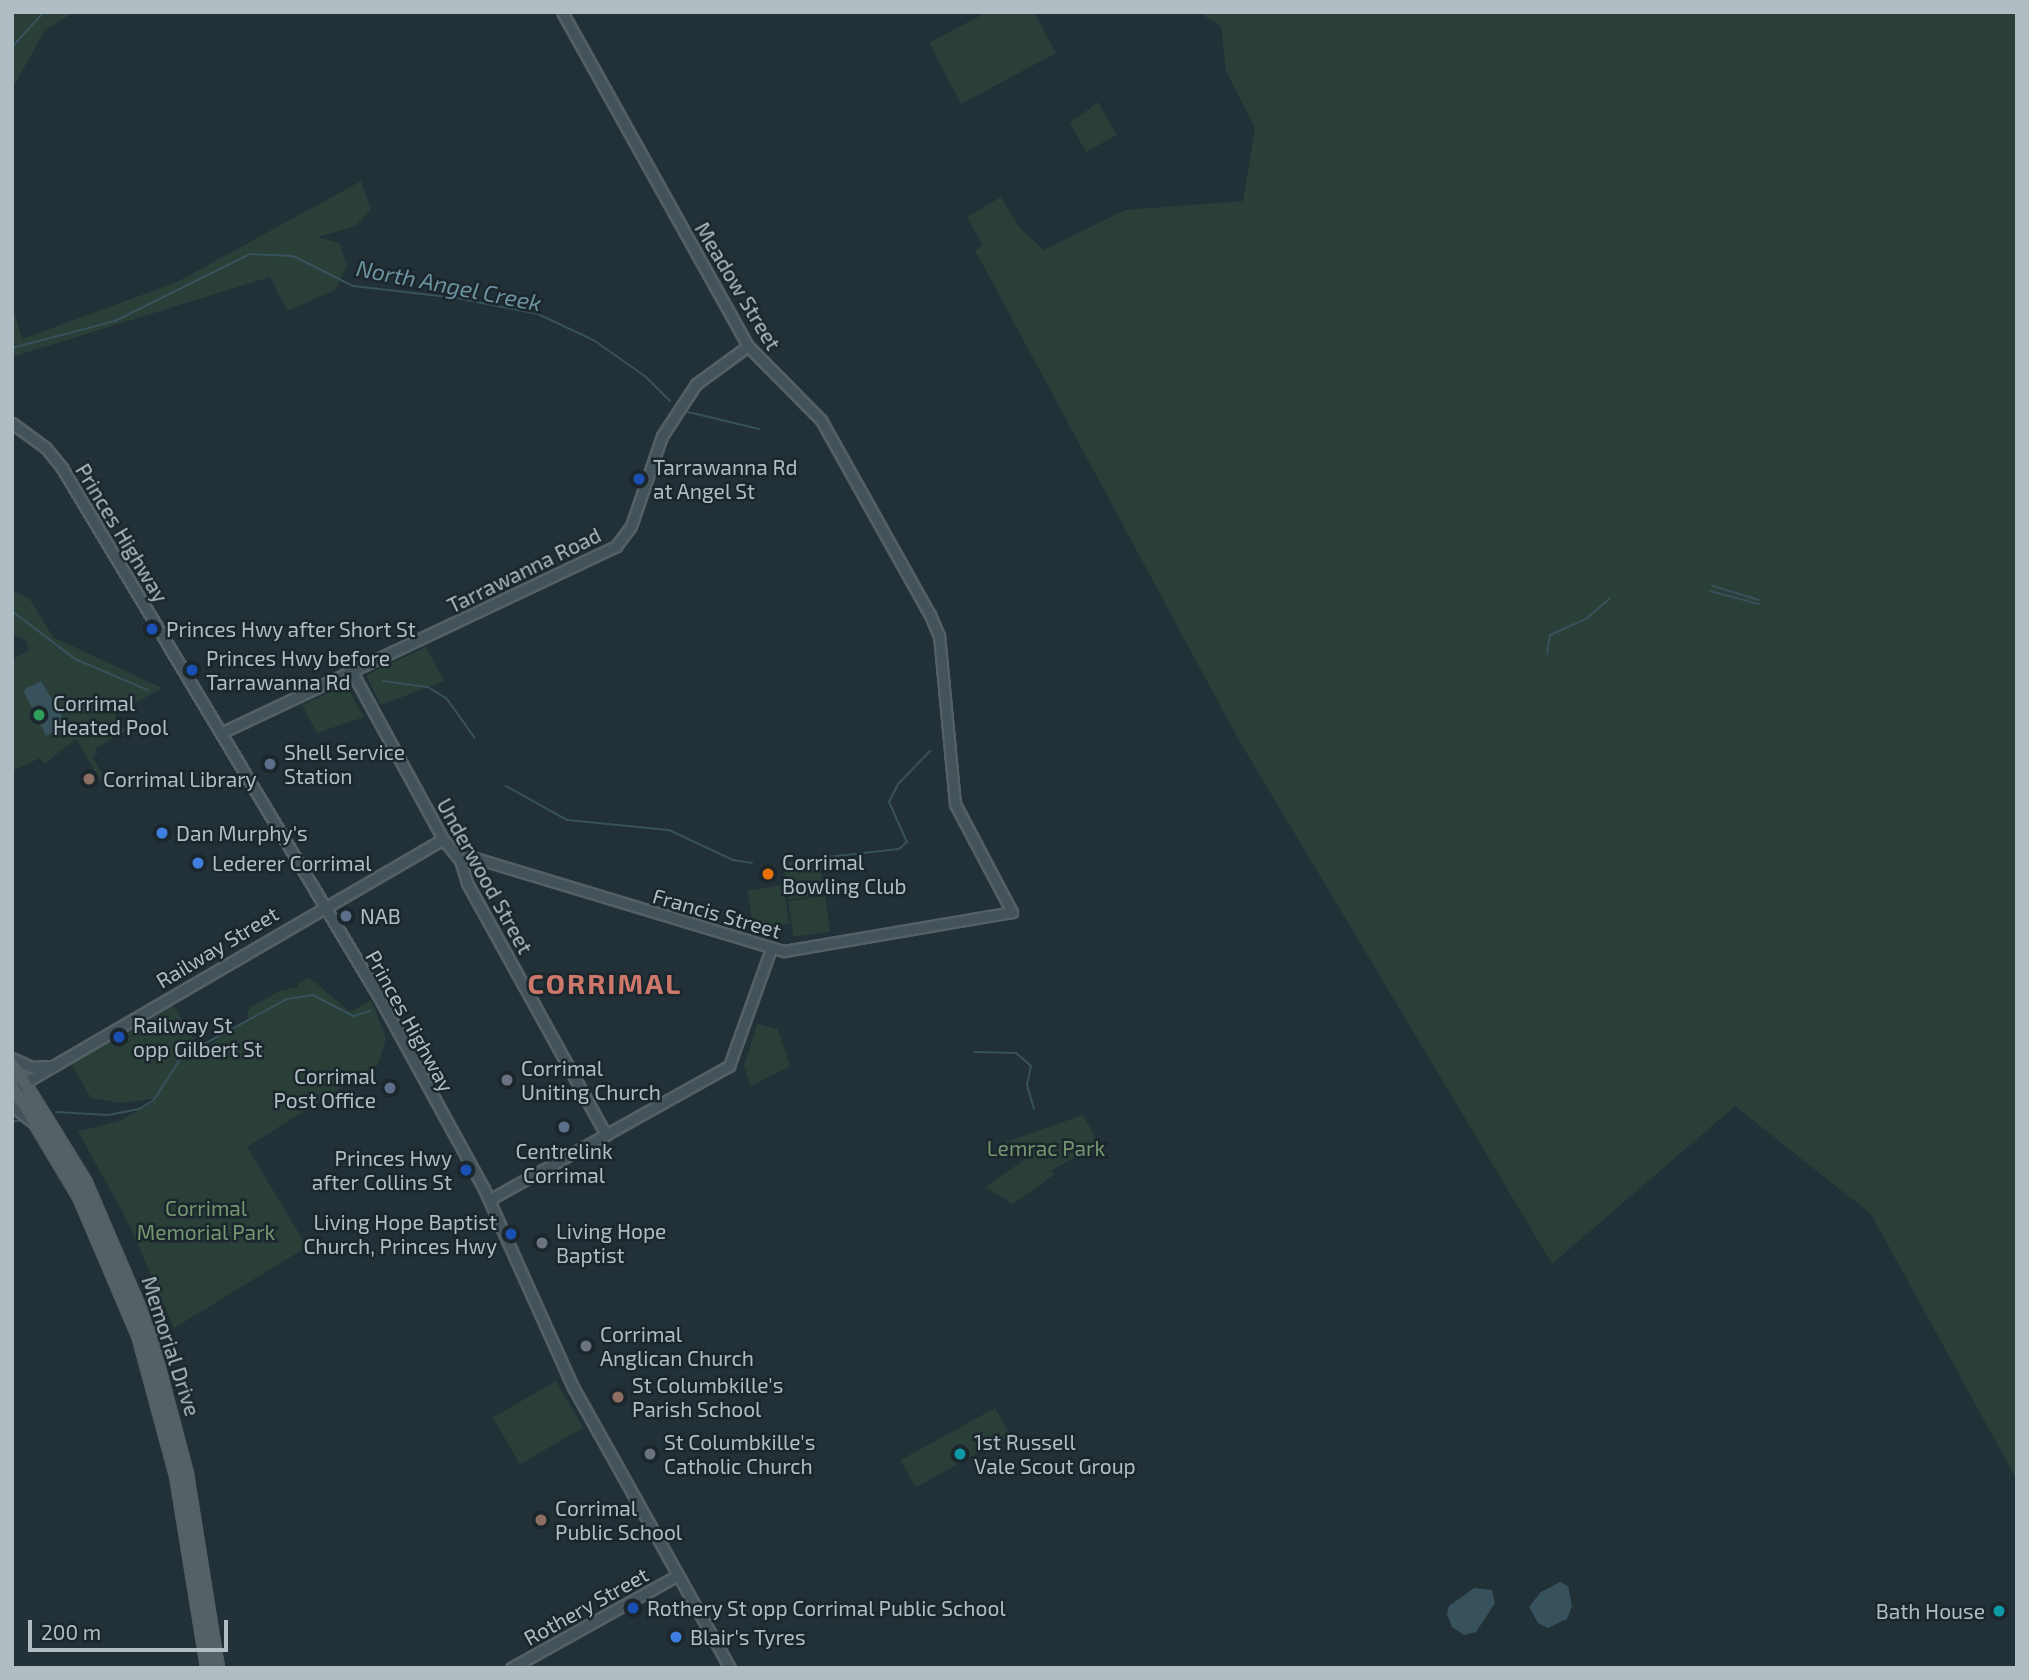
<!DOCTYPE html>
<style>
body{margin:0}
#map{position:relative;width:2029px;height:1680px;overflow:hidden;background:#223137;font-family:"Exo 2",sans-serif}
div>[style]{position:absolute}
.green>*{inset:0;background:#2a3f38;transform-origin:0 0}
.water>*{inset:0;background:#37525c}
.stream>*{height:2px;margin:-1px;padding:0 1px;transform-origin:1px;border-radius:1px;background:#37525c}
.roads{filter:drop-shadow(2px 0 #536065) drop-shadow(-2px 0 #536065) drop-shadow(0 2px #536065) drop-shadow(0 -2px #536065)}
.secondary>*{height:9px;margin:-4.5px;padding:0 4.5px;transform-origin:4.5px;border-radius:4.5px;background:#44535a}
.primary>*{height:10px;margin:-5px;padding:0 5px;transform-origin:5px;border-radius:5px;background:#546267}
.dots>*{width:19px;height:19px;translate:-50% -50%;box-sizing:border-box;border:4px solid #1b272c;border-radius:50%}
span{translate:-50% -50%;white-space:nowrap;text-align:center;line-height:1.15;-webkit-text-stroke:5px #1b272c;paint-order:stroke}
.street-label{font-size:21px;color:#b0bec4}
.poi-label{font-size:21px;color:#b0bec4}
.left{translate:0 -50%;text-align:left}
.right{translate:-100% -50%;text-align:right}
.park-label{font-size:21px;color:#749771}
.water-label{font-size:23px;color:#6c92a0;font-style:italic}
.district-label{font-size:28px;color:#ce786c;font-weight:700;letter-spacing:2px}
.frame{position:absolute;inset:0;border:14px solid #b0bec4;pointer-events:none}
.scale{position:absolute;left:28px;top:1620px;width:200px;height:32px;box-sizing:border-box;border:4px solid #b0bec4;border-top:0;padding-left:9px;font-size:21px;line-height:24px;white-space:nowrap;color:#b0bec4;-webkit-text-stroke:5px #1b272c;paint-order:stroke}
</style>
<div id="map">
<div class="green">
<i style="clip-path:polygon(12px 12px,75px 12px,45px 30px,12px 89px)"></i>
<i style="clip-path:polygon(987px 12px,1034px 12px,1056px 53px,961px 104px,929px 43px)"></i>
<i style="clip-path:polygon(1198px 12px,2017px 12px,2017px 1480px,1871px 1214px,1735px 1106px,1552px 1264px,1236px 735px,975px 250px,983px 246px,967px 217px,1001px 197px,1020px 228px,1044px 250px,1125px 210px,1243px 201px,1255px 128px,1226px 71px,1221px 26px)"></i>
<i style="clip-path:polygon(1098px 102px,1117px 135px,1086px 152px,1070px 123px)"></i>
<i style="clip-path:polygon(361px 181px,371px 210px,354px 227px,317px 237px,339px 243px,347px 265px,335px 290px,287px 311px,270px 277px,12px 357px,12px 304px,22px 339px,177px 282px)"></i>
<i style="clip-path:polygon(12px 590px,29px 598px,53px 637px,162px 688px,115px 714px,125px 731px,95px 749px,98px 753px,92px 757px,109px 784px,100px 780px,76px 739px,44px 764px,40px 758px,12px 771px,12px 660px,29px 650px,26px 641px,12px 633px)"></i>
<i style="clip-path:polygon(426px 647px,444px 681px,381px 705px,366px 675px)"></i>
<i style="clip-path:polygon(346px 685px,364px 717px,317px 733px,302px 705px)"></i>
<i style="left:819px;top:858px;width:37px;height:36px;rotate:82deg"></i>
<i style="left:783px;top:885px;width:39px;height:36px;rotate:81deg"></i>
<i style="left:825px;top:896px;width:36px;height:37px;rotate:82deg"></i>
<i style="clip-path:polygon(309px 977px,350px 1012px,371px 1000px,386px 1038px,378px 1065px,247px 1147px,307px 1247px,174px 1328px,129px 1224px,78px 1131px,120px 1121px,159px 1098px,122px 1103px,91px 1098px,70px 1063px,171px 1002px,201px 1050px,248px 1019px,248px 1009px,279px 991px,299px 987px,298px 984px)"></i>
<i style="clip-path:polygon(757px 1024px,778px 1029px,790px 1066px,751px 1086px,744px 1066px)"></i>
<i style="clip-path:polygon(1083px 1115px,1099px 1144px,1050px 1171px,1055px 1174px,1013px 1204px,985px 1187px,1027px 1158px,1005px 1142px)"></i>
<i style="left:556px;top:1381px;width:54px;height:73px;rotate:60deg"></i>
<i style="left:995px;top:1408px;width:31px;height:108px;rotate:61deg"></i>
</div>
<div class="water">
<i style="clip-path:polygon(41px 681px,67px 724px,46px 736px,23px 690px)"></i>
<i style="clip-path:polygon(1560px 1582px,1568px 1586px,1572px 1606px,1567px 1619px,1548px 1628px,1538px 1623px,1529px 1607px,1541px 1592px)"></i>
<i style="clip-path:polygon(1474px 1588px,1492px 1590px,1495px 1603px,1476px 1632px,1464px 1635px,1452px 1627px,1447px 1614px,1449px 1606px)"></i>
</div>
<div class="stream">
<i style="left:12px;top:47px;width:47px;rotate:-47.6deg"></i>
<i style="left:12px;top:348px;width:106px;rotate:-14.7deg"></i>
<i style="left:115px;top:321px;width:151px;rotate:-26.4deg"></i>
<i style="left:250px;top:254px;width:43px;rotate:2.7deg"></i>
<i style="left:293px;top:256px;width:67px;rotate:26.6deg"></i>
<i style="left:353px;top:286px;width:105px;rotate:6.6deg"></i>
<i style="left:457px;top:298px;width:83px;rotate:11.2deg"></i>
<i style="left:538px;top:314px;width:63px;rotate:25.3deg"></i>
<i style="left:595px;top:341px;width:62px;rotate:35.2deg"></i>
<i style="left:646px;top:377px;width:34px;rotate:45deg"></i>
<i style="left:688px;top:412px;width:73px;rotate:13.5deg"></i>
<i style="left:1713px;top:586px;width:48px;rotate:16.9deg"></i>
<i style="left:1710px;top:591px;width:51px;rotate:14.9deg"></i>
<i style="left:12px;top:611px;width:79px;rotate:37.3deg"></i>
<i style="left:75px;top:659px;width:79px;rotate:23deg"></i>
<i style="left:1547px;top:654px;width:19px;rotate:-81deg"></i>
<i style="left:1550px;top:635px;width:39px;rotate:-24deg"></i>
<i style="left:1586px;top:619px;width:32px;rotate:-41deg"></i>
<i style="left:383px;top:681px;width:45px;rotate:7.6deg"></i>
<i style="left:428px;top:687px;width:22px;rotate:32deg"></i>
<i style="left:447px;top:699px;width:47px;rotate:54.6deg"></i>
<i style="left:506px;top:786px;width:70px;rotate:29.1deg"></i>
<i style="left:567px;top:820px;width:102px;rotate:5.6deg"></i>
<i style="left:669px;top:830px;width:71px;rotate:25.1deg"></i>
<i style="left:733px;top:860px;width:19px;rotate:9deg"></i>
<i style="left:827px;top:857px;width:72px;rotate:-6.3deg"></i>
<i style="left:899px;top:849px;width:11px;rotate:-41deg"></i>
<i style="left:907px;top:842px;width:44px;rotate:-114.2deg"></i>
<i style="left:889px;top:802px;width:20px;rotate:-63deg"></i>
<i style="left:898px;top:784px;width:46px;rotate:-45.9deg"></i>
<i style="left:975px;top:1052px;width:41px;rotate:1.4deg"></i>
<i style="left:1016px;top:1053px;width:20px;rotate:41deg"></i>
<i style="left:1031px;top:1066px;width:19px;rotate:102deg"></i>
<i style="left:1027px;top:1085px;width:25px;rotate:74deg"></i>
<i style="left:56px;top:1112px;width:52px;rotate:3.3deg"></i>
<i style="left:108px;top:1115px;width:32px;rotate:-11deg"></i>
<i style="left:139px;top:1109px;width:17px;rotate:-31deg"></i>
<i style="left:154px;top:1100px;width:52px;rotate:-57.5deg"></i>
<i style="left:182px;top:1056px;width:119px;rotate:-28.5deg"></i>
<i style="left:287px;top:999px;width:26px;rotate:-9deg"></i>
<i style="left:313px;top:995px;width:45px;rotate:27.7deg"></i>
<i style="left:353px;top:1016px;width:18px;rotate:-16deg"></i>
<i style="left:12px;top:1121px;width:8px"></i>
</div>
<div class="roads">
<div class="secondary">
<i style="left:12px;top:423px;width:42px;rotate:36.3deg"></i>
<i style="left:46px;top:448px;width:26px;rotate:51deg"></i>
<i style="left:62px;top:468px;width:617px;rotate:59.07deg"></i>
<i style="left:379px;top:997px;width:219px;rotate:61.3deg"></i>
<i style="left:484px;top:1189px;width:217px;rotate:65.8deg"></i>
<i style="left:573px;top:1387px;width:322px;rotate:60.8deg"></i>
<i style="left:352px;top:672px;width:190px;rotate:61.4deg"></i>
<i style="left:443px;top:839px;width:27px;rotate:51deg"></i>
<i style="left:460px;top:860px;width:24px;rotate:73deg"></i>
<i style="left:467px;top:883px;width:288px;rotate:61.1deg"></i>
<i style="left:223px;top:732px;width:435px;rotate:-25.3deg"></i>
<i style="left:616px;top:546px;width:25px;rotate:-53deg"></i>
<i style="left:631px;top:526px;width:95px;rotate:-71deg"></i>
<i style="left:662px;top:436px;width:62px;rotate:-56.8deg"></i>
<i style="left:696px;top:384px;width:64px;rotate:-36.2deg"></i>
<i style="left:460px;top:860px;width:12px;rotate:-14deg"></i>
<i style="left:472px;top:857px;width:326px;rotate:16.8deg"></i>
<i style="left:784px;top:951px;width:231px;rotate:-9.7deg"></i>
<i style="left:1012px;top:912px;width:122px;rotate:-117.8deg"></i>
<i style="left:955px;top:804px;width:169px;rotate:-95.4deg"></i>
<i style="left:939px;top:636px;width:23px;rotate:-113deg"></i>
<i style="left:930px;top:615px;width:223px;rotate:-119.2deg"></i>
<i style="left:821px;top:420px;width:104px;rotate:-134.6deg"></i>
<i style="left:748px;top:346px;width:382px;rotate:-119.1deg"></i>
<i style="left:12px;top:1058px;width:21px;rotate:25deg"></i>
<i style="left:31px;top:1067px;width:19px;rotate:-3deg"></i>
<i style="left:12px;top:1090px;width:499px;rotate:-30.2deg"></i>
<i style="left:12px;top:1106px;width:24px;rotate:38deg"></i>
<i style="left:489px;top:1200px;width:275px;rotate:-29.2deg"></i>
<i style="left:729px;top:1066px;width:124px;rotate:-70.3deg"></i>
<i style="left:511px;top:1668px;width:191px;rotate:-29.1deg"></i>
</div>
<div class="primary">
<i style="left:12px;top:1063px;width:141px;rotate:58.3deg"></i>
<i style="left:86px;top:1183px;width:160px;rotate:66.8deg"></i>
<i style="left:149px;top:1330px;width:149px;rotate:75.2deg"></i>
<i style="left:187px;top:1474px;width:196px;rotate:80.9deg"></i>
<i style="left:12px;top:1085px;width:131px;rotate:59.1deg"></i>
<i style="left:79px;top:1197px;width:150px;rotate:66.9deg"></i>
<i style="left:138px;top:1335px;width:146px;rotate:74.9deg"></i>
<i style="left:176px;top:1476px;width:194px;rotate:80.8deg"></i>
</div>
</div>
<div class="dots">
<i style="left:639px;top:479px;background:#1a4fb4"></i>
<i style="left:152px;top:629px;background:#1a4fb4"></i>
<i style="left:192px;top:670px;background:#1a4fb4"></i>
<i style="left:39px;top:715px;background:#2e9e5b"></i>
<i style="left:270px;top:764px;background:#5c6f8a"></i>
<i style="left:89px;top:779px;background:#8d6e63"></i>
<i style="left:162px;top:833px;background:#3f7fe0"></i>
<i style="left:198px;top:863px;background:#3f7fe0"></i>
<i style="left:768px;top:874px;background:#e8710a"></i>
<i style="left:346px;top:916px;background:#5c6f8a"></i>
<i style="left:119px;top:1037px;background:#1a4fb4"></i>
<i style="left:507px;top:1080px;background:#6b7280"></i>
<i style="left:390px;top:1088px;background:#5c6f8a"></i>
<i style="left:564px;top:1127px;background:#5c6f8a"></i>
<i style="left:466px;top:1170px;background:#1a4fb4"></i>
<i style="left:511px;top:1234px;background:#1a4fb4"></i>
<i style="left:542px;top:1243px;background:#6b7280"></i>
<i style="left:586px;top:1346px;background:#6b7280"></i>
<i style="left:618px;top:1397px;background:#8d6e63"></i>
<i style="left:650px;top:1454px;background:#6b7280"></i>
<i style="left:960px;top:1454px;background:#0f9aa8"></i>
<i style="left:541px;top:1520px;background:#8d6e63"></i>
<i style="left:633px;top:1608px;background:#1a4fb4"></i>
<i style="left:1999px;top:1611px;background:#0f9aa8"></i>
<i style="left:676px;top:1637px;background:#3f7fe0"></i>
</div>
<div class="street-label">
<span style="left:738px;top:286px;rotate:59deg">Meadow Street</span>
<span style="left:122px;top:533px;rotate:59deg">Princes Highway</span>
<span style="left:524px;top:570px;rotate:-26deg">Tarrawanna Road</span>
<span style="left:485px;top:876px;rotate:61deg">Underwood Street</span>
<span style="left:717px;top:913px;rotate:16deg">Francis Street</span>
<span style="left:217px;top:947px;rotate:-31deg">Railway Street</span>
<span style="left:410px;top:1021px;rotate:61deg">Princes Highway</span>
<span style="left:171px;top:1346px;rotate:72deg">Memorial Drive</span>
<span style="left:586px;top:1606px;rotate:-29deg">Rothery Street</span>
</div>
<div class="poi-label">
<span class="left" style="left:653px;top:479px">Tarrawanna Rd<br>at Angel St</span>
<span class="left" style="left:166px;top:629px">Princes Hwy after Short St</span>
<span class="left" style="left:206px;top:670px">Princes Hwy before<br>Tarrawanna Rd</span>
<span class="left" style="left:53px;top:715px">Corrimal<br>Heated Pool</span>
<span class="left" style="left:284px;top:764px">Shell Service<br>Station</span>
<span class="left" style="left:103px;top:779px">Corrimal Library</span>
<span class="left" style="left:176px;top:833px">Dan Murphy's</span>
<span class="left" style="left:782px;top:874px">Corrimal<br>Bowling Club</span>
<span class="left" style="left:212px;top:863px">Lederer Corrimal</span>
<span class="left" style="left:360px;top:916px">NAB</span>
<span class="left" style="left:133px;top:1037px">Railway St<br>opp Gilbert St</span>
<span class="left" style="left:521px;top:1080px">Corrimal<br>Uniting Church</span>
<span class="right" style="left:376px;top:1088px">Corrimal<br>Post Office</span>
<span style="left:564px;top:1163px">Centrelink<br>Corrimal</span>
<span class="right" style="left:452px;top:1170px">Princes Hwy<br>after Collins St</span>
<span class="right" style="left:497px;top:1234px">Living Hope Baptist<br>Church, Princes Hwy</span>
<span class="left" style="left:556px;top:1243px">Living Hope<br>Baptist</span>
<span class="left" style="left:600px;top:1346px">Corrimal<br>Anglican Church</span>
<span class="left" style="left:632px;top:1397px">St Columbkille's<br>Parish School</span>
<span class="left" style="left:664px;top:1454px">St Columbkille's<br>Catholic Church</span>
<span class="left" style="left:974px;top:1454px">1st Russell<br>Vale Scout Group</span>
<span class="left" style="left:555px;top:1520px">Corrimal<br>Public School</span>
<span class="left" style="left:647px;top:1608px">Rothery St opp Corrimal Public School</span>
<span class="right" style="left:1985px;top:1611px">Bath House</span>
<span class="left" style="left:690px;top:1637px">Blair's Tyres</span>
</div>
<div class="park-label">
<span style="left:1046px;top:1148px">Lemrac Park</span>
<span style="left:206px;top:1220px">Corrimal<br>Memorial Park</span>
</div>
<div class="water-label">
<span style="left:449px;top:285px;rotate:11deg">North Angel Creek</span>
</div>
<div class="district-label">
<span style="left:605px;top:983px">CORRIMAL</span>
</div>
<div class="frame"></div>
<div class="scale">200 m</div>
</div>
